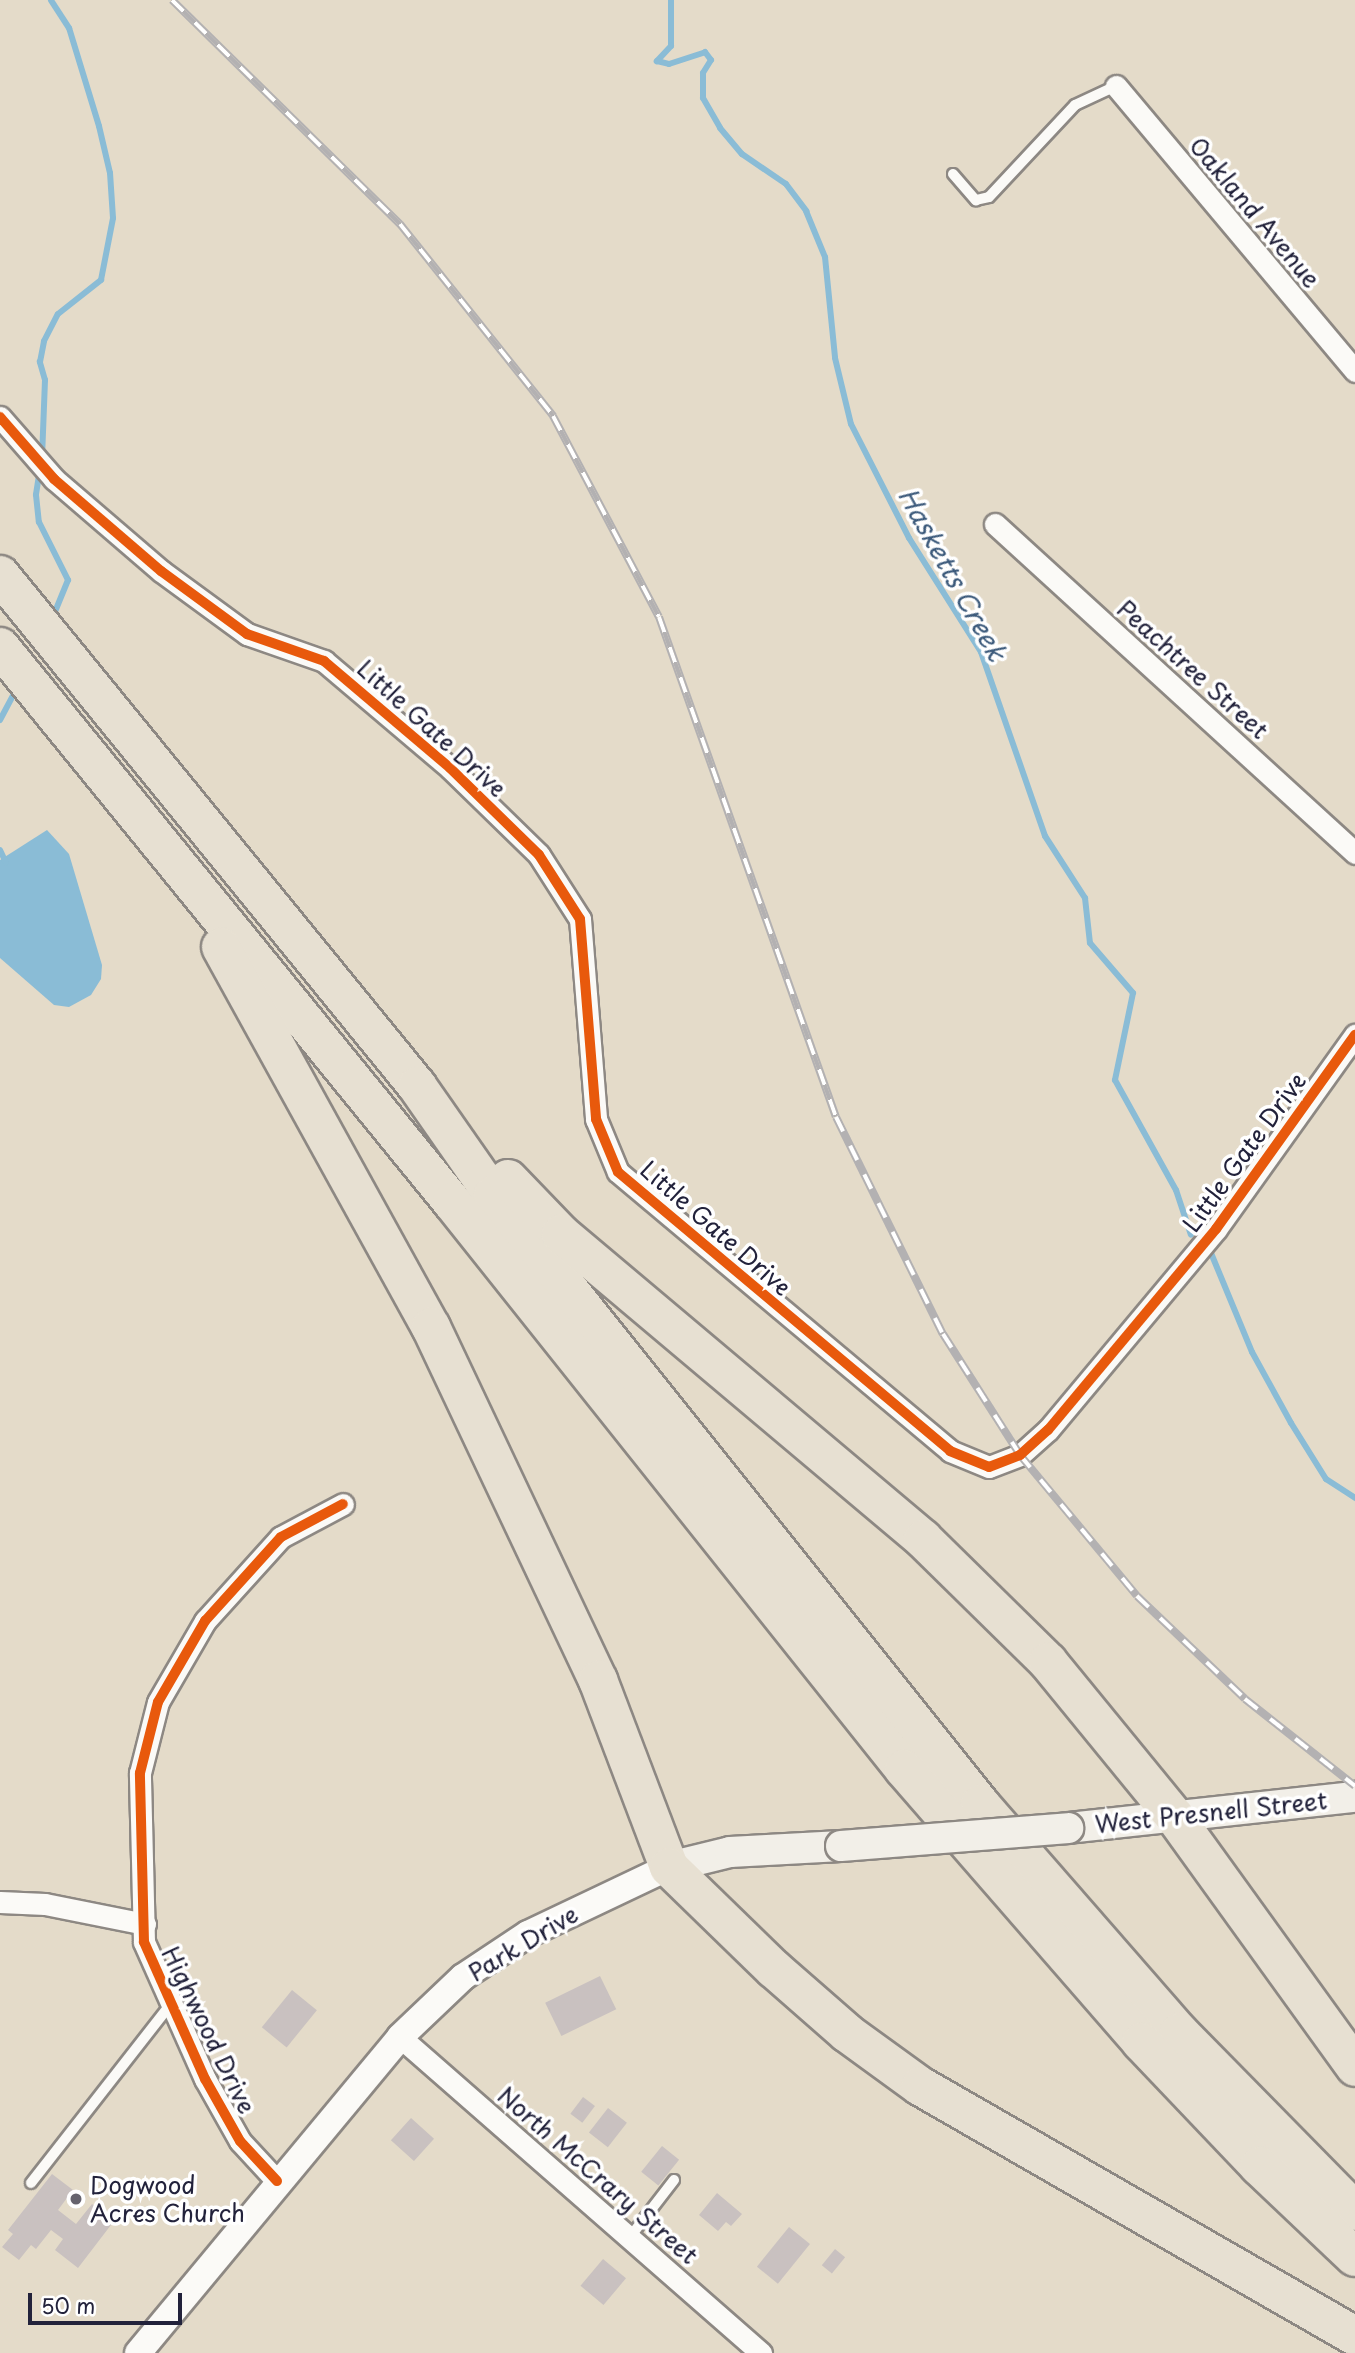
<!DOCTYPE html>
<style>
body{margin:0}
#map{position:relative;width:1355px;height:2353px;overflow:hidden;background:#e4dbc9;font-family:"Playpen Sans",sans-serif}
div>[style]{position:absolute}
.water>*{inset:0;background:#8abcd6}
.stream>*{height:6px;margin:-3px;padding:0 3px;transform-origin:3px;border-radius:3px;background:#8abcd6}
.building>*{inset:0;background:#c9c1c0;transform-origin:0 0}
.roads{filter:drop-shadow(2px 0 #8d8883) drop-shadow(-2px 0 #8d8883) drop-shadow(0 2px #8d8883) drop-shadow(0 -2px #8d8883)}
.service>*{height:10px;margin:-5px;padding:0 5px;transform-origin:5px;border-radius:5px;background:#fbfaf7}
.minor>*{height:21px;margin:-10.5px;padding:0 10.5px;transform-origin:10.5px;border-radius:10.5px;background:#fbfaf7}
.tertiary>*{height:26px;margin:-13px;padding:0 13px;transform-origin:13px;border-radius:13px;background:#fbfaf7}
.secondary>*{height:30px;margin:-15px;padding:0 15px;transform-origin:15px;border-radius:15px;background:#f2efe8}
.motorway>*{height:38px;margin:-19px;padding:0 19px;transform-origin:19px;border-radius:19px;background:#e7e0d2}
.rail>*{height:8px;margin-top:-4px;transform-origin:0;background:repeating-linear-gradient(90deg,#fff 0 16px,#b3b1b2 0 32px);box-sizing:border-box;border-block:2px solid #b3b1b2}
.bridges{filter:drop-shadow(2px 0 #8d8883) drop-shadow(-2px 0 #8d8883) drop-shadow(0 2px #8d8883) drop-shadow(0 -2px #8d8883)}
.secondary-bridge>*{height:30px;margin:-15px;padding:0 15px;transform-origin:15px;border-radius:15px;background:#f2efe8}
.cycleway>*{height:10px;margin:-5px;padding:0 5px;transform-origin:5px;border-radius:5px;background:#e8590c}
.dots>*{width:19px;height:19px;translate:-50% -50%;box-sizing:border-box;border:4px solid #fff;border-radius:50%}
span{translate:-50% -50%;white-space:nowrap;text-align:center;line-height:1.15;-webkit-text-stroke:7px #fff;paint-order:stroke}
.street-label{font-size:24px;color:#22223b}
.poi-label{font-size:24px;color:#22223b}
.left{translate:0 -50%;text-align:left}
.water-label{font-size:26px;color:#3c5a7b;font-style:italic}
.scale{position:absolute;left:28px;top:2293px;width:154px;height:32px;box-sizing:border-box;border:4px solid #22223b;border-top:0;padding-left:9px;font-size:21px;line-height:24px;white-space:nowrap;color:#22223b;-webkit-text-stroke:5px #fff;paint-order:stroke}
</style>
<div id="map">
<div class="water">
<i style="clip-path:polygon(47px 830px,69px 854px,102px 965px,101px 979px,91px 995px,69px 1007px,54px 1005px,0 958px,0 860px)"></i>
</div>
<div class="stream">
<i style="left:671px;top:0;width:46px;rotate:90deg"></i>
<i style="left:671px;top:46px;width:21px;rotate:133deg"></i>
<i style="left:657px;top:61px;width:12px;rotate:14deg"></i>
<i style="left:669px;top:64px;width:38px;rotate:-18deg"></i>
<i style="left:705px;top:52px;width:10px;rotate:53deg"></i>
<i style="left:711px;top:60px;width:15px;rotate:122deg"></i>
<i style="left:703px;top:73px;width:25px;rotate:90deg"></i>
<i style="left:703px;top:98px;width:34px;rotate:60deg"></i>
<i style="left:720px;top:128px;width:34px;rotate:50deg"></i>
<i style="left:742px;top:154px;width:53px;rotate:34.3deg"></i>
<i style="left:786px;top:184px;width:34px;rotate:53deg"></i>
<i style="left:806px;top:211px;width:50px;rotate:67.6deg"></i>
<i style="left:825px;top:257px;width:101px;rotate:84.3deg"></i>
<i style="left:835px;top:358px;width:68px;rotate:76.4deg"></i>
<i style="left:851px;top:424px;width:128px;rotate:63deg"></i>
<i style="left:909px;top:538px;width:135px;rotate:57.7deg"></i>
<i style="left:981px;top:652px;width:195px;rotate:70.8deg"></i>
<i style="left:1045px;top:836px;width:74px;rotate:57.2deg"></i>
<i style="left:1085px;top:898px;width:45px;rotate:83.7deg"></i>
<i style="left:1090px;top:943px;width:66px;rotate:49.3deg"></i>
<i style="left:1133px;top:993px;width:89px;rotate:101.7deg"></i>
<i style="left:1115px;top:1080px;width:126px;rotate:61deg"></i>
<i style="left:1176px;top:1190px;width:47px;rotate:71.6deg"></i>
<i style="left:42px;top:458px;width:78px;rotate:-87.8deg"></i>
<i style="left:45px;top:380px;width:19px;rotate:-106deg"></i>
<i style="left:40px;top:362px;width:21px;rotate:-79deg"></i>
<i style="left:44px;top:341px;width:30px;rotate:-63deg"></i>
<i style="left:58px;top:314px;width:55px;rotate:-38.3deg"></i>
<i style="left:101px;top:280px;width:63px;rotate:-79deg"></i>
<i style="left:113px;top:218px;width:45px;rotate:-93.8deg"></i>
<i style="left:110px;top:173px;width:48px;rotate:-103.2deg"></i>
<i style="left:99px;top:126px;width:102px;rotate:-107deg"></i>
<i style="left:69px;top:28px;width:33px;rotate:-123deg"></i>
<i style="left:40px;top:469px;width:26px;rotate:99deg"></i>
<i style="left:36px;top:495px;width:27px;rotate:84deg"></i>
<i style="left:39px;top:522px;width:65px;rotate:63.4deg"></i>
<i style="left:68px;top:580px;width:42px;rotate:112.3deg"></i>
<i style="left:0;top:720px;width:36px;rotate:-62deg"></i>
<i style="left:0;top:850px;width:14px;rotate:65deg"></i>
<i style="left:1211px;top:1253px;width:107px;rotate:67.5deg"></i>
<i style="left:1252px;top:1352px;width:81px;rotate:61.2deg"></i>
<i style="left:1291px;top:1423px;width:66px;rotate:58deg"></i>
<i style="left:1326px;top:1479px;width:35px;rotate:33deg"></i>
</div>
<div class="building">
<i style="left:600px;top:1976px;width:37px;height:61px;rotate:64deg"></i>
<i style="left:292px;top:1990px;width:32px;height:48px;rotate:39deg"></i>
<i style="left:583px;top:2097px;width:15px;height:21px;rotate:37deg"></i>
<i style="left:608px;top:2108px;width:24px;height:31px;rotate:38deg"></i>
<i style="left:411px;top:2118px;width:31px;height:30px;rotate:42deg"></i>
<i style="left:662px;top:2146px;width:22px;height:33px;rotate:39deg"></i>
<i style="clip-path:polygon(52px 2174px,73px 2190px,58px 2210px,76px 2224px,92px 2204px,114px 2221px,78px 2268px,55px 2250px,63px 2239px,51px 2230px,36px 2249px,31px 2245px,19px 2260px,2px 2247px,13px 2234px,8px 2230px)"></i>
<i style="clip-path:polygon(717px 2193px,742px 2214px,731px 2226px,726px 2222px,718px 2231px,699px 2215px)"></i>
<i style="left:789px;top:2227px;width:27px;height:51px;rotate:39deg"></i>
<i style="left:835px;top:2249px;width:13px;height:21px;rotate:39deg"></i>
<i style="left:603px;top:2259px;width:30px;height:35px;rotate:40deg"></i>
</div>
<div class="roads">
<div class="service">
<i style="left:953px;top:174px;width:35px;rotate:49deg"></i>
<i style="left:976px;top:200px;width:13px;rotate:-13deg"></i>
<i style="left:989px;top:197px;width:126px;rotate:-46.9deg"></i>
<i style="left:1075px;top:105px;width:45px;rotate:-24.9deg"></i>
<i style="left:31px;top:2183px;width:227px;rotate:-52deg"></i>
<i style="left:630px;top:2237px;width:72px;rotate:-52.3deg"></i>
</div>
<div class="minor">
<i style="left:1116px;top:86px;width:372px;rotate:50deg"></i>
<i style="left:0;top:417px;width:82px;rotate:48.9deg"></i>
<i style="left:54px;top:479px;width:141px;rotate:40.7deg"></i>
<i style="left:161px;top:571px;width:107px;rotate:36.2deg"></i>
<i style="left:247px;top:634px;width:82px;rotate:19.3deg"></i>
<i style="left:324px;top:661px;width:165px;rotate:40.3deg"></i>
<i style="left:450px;top:768px;width:124px;rotate:44.3deg"></i>
<i style="left:539px;top:855px;width:76px;rotate:57.4deg"></i>
<i style="left:580px;top:919px;width:201px;rotate:85.4deg"></i>
<i style="left:596px;top:1119px;width:57px;rotate:67.5deg"></i>
<i style="left:618px;top:1172px;width:434px;rotate:40deg"></i>
<i style="left:950px;top:1451px;width:42px;rotate:22.3deg"></i>
<i style="left:989px;top:1467px;width:33px;rotate:-21deg"></i>
<i style="left:1020px;top:1455px;width:38px;rotate:-42deg"></i>
<i style="left:1048px;top:1430px;width:262px;rotate:-50.1deg"></i>
<i style="left:1216px;top:1229px;width:239px;rotate:-54.4deg"></i>
<i style="left:995px;top:524px;width:488px;rotate:42.4deg"></i>
<i style="left:0;top:1902px;width:45px;rotate:2.5deg"></i>
<i style="left:45px;top:1904px;width:102px;rotate:11.3deg"></i>
<i style="left:400px;top:2037px;width:480px;rotate:41.2deg"></i>
<i style="left:277px;top:2181px;width:54px;rotate:-132.8deg"></i>
<i style="left:240px;top:2141px;width:71px;rotate:-119.4deg"></i>
<i style="left:205px;top:2079px;width:150px;rotate:-114deg"></i>
<i style="left:144px;top:1942px;width:169px;rotate:-91.4deg"></i>
<i style="left:140px;top:1773px;width:73px;rotate:-75.8deg"></i>
<i style="left:158px;top:1702px;width:94px;rotate:-59.9deg"></i>
<i style="left:205px;top:1621px;width:113px;rotate:-47.9deg"></i>
<i style="left:281px;top:1537px;width:70px;rotate:-28deg"></i>
</div>
<div class="tertiary">
<i style="left:138px;top:2353px;width:410px;rotate:-50.3deg"></i>
<i style="left:400px;top:2037px;width:87px;rotate:-43.6deg"></i>
<i style="left:463px;top:1977px;width:78px;rotate:-33.5deg"></i>
<i style="left:528px;top:1934px;width:156px;rotate:-25.4deg"></i>
</div>
<div class="secondary">
<i style="left:1068px;top:1828px;width:289px;rotate:-6.2deg"></i>
<i style="left:669px;top:1867px;width:63px;rotate:-13.8deg"></i>
<i style="left:730px;top:1852px;width:111px;rotate:-3.1deg"></i>
</div>
<div class="motorway">
<i style="left:0;top:575px;width:660px;rotate:50.78deg"></i>
<i style="left:417px;top:1086px;width:133px;rotate:55.1deg"></i>
<i style="left:493px;top:1195px;width:780px;rotate:51.35deg"></i>
<i style="left:980px;top:1804px;width:303px;rotate:48.9deg"></i>
<i style="left:1179px;top:2032px;width:251px;rotate:45.5deg"></i>
<i style="left:0;top:647px;width:716px;rotate:50.84deg"></i>
<i style="left:452px;top:1202px;width:725px;rotate:51.44deg"></i>
<i style="left:904px;top:1769px;width:362px;rotate:49deg"></i>
<i style="left:1141px;top:2042px;width:171px;rotate:46.4deg"></i>
<i style="left:1259px;top:2166px;width:132px;rotate:43.5deg"></i>
<i style="left:221px;top:947px;width:434px;rotate:61.1deg"></i>
<i style="left:431px;top:1327px;width:391px;rotate:64.7deg"></i>
<i style="left:598px;top:1680px;width:200px;rotate:69.2deg"></i>
<i style="left:669px;top:1867px;width:146px;rotate:44.2deg"></i>
<i style="left:774px;top:1969px;width:97px;rotate:41.2deg"></i>
<i style="left:847px;top:2033px;width:90px;rotate:36deg"></i>
<i style="left:920px;top:2086px;width:502px;rotate:29.89deg"></i>
<i style="left:508px;top:1179px;width:76px;rotate:46.1deg"></i>
<i style="left:561px;top:1234px;width:473px;rotate:40.1deg"></i>
<i style="left:923px;top:1539px;width:175px;rotate:44.5deg"></i>
<i style="left:1048px;top:1662px;width:200px;rotate:50.7deg"></i>
<i style="left:1175px;top:1817px;width:308px;rotate:54.2deg"></i>
</div>
</div>
<div class="rail">
<i style="left:172px;top:0;width:320px;rotate:44.5deg"></i>
<i style="left:400px;top:224px;width:246px;rotate:51.4deg"></i>
<i style="left:553px;top:416px;width:227px;rotate:62.2deg"></i>
<i style="left:659px;top:617px;width:530px;rotate:70.51deg"></i>
<i style="left:836px;top:1117px;width:242px;rotate:63.8deg"></i>
<i style="left:943px;top:1334px;width:143px;rotate:57.5deg"></i>
<i style="left:1020px;top:1455px;width:183px;rotate:50.3deg"></i>
<i style="left:1137px;top:1596px;width:149px;rotate:43.6deg"></i>
<i style="left:1245px;top:1699px;width:140px;rotate:38.3deg"></i>
</div>
<div class="bridges">
<div class="secondary-bridge">
<i style="left:841px;top:1846px;width:228px;rotate:-4.5deg"></i>
</div>
</div>
<div class="cycleway">
<i style="left:0;top:417px;width:82px;rotate:48.9deg"></i>
<i style="left:54px;top:479px;width:141px;rotate:40.7deg"></i>
<i style="left:161px;top:571px;width:107px;rotate:36.2deg"></i>
<i style="left:247px;top:634px;width:82px;rotate:19.3deg"></i>
<i style="left:324px;top:661px;width:165px;rotate:40.3deg"></i>
<i style="left:450px;top:768px;width:124px;rotate:44.3deg"></i>
<i style="left:539px;top:855px;width:76px;rotate:57.4deg"></i>
<i style="left:580px;top:919px;width:201px;rotate:85.4deg"></i>
<i style="left:596px;top:1119px;width:57px;rotate:67.5deg"></i>
<i style="left:618px;top:1172px;width:434px;rotate:40deg"></i>
<i style="left:950px;top:1451px;width:42px;rotate:22.3deg"></i>
<i style="left:989px;top:1467px;width:33px;rotate:-21deg"></i>
<i style="left:1020px;top:1455px;width:38px;rotate:-42deg"></i>
<i style="left:1048px;top:1430px;width:262px;rotate:-50.1deg"></i>
<i style="left:1216px;top:1229px;width:239px;rotate:-54.4deg"></i>
<i style="left:277px;top:2181px;width:54px;rotate:-132.8deg"></i>
<i style="left:240px;top:2141px;width:71px;rotate:-119.4deg"></i>
<i style="left:205px;top:2079px;width:150px;rotate:-114deg"></i>
<i style="left:144px;top:1942px;width:169px;rotate:-91.4deg"></i>
<i style="left:140px;top:1773px;width:73px;rotate:-75.8deg"></i>
<i style="left:158px;top:1702px;width:94px;rotate:-59.9deg"></i>
<i style="left:205px;top:1621px;width:113px;rotate:-47.9deg"></i>
<i style="left:281px;top:1537px;width:70px;rotate:-28deg"></i>
</div>
<div class="dots">
<i style="left:76px;top:2199px;background:#66636d"></i>
</div>
<div class="street-label">
<span style="left:1255px;top:212px;rotate:50deg">Oakland Avenue</span>
<span style="left:1193px;top:669px;rotate:42deg">Peachtree Street</span>
<span style="left:432px;top:728px;rotate:42deg">Little Gate Drive</span>
<span style="left:1244px;top:1152px;rotate:-54deg">Little Gate Drive</span>
<span style="left:716px;top:1228px;rotate:41deg">Little Gate Drive</span>
<span style="left:1211px;top:1812px;rotate:-6deg">West Presnell Street</span>
<span style="left:523px;top:1943px;rotate:-31deg">Park Drive</span>
<span style="left:209px;top:2030px;rotate:64deg">Highwood Drive</span>
<span style="left:598px;top:2175px;rotate:41deg">North McCrary Street</span>
</div>
<div class="poi-label">
<span class="left" style="left:90px;top:2199px">Dogwood<br>Acres Church</span>
</div>
<div class="water-label">
<span style="left:953px;top:574px;rotate:61deg">Hasketts Creek</span>
</div>
<div class="scale">50 m</div>
</div>
